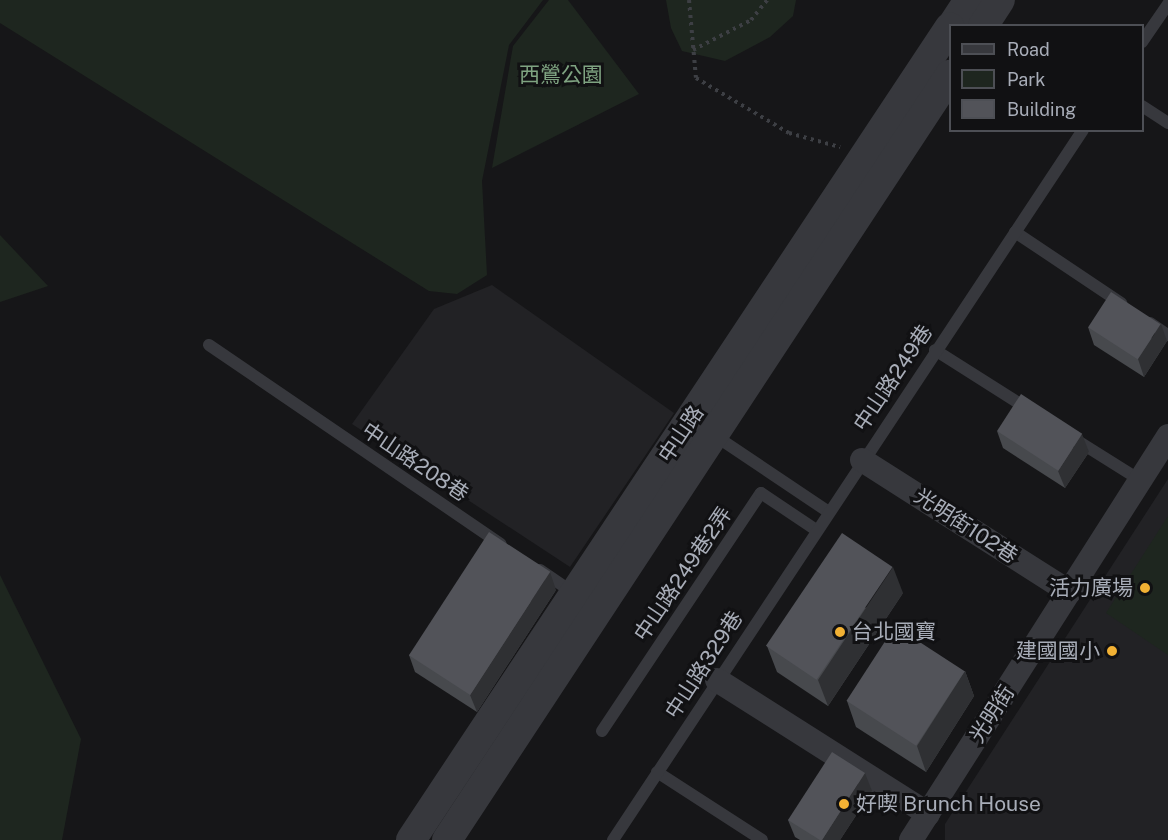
<!DOCTYPE html>
<meta charset="utf-8">
<style>
body{margin:0}
#map{position:relative;width:1168px;height:840px;overflow:hidden;background:#161618;font-family:"Public Sans","Noto Sans TC",sans-serif}
div>[style]{position:absolute}
.built>*{inset:0;background:#222225}
.green>*{inset:0;background:#1e261f}
.path>*{height:4px;margin-top:-2px;transform-origin:0;background:repeating-linear-gradient(90deg,#3d3f44 0 3px,transparent 0 7.5px)}
.service>*{height:12px;margin:-6px;padding:0 6px;transform-origin:6px;border-radius:6px;background:#37383d}
.minor>*{height:24px;margin:-12px;padding:0 12px;transform-origin:12px;border-radius:12px;background:#37383d}
.tertiary>*{height:30px;margin:-15px;padding:0 15px;transform-origin:15px;border-radius:15px;background:#37383d}
.wall>*{inset:0;background:#47494d}
.shaded-wall>*{inset:0;background:#2f3033}
.building>*{inset:0;background:#525359;transform-origin:0 0}
.dots>*{width:16px;height:16px;translate:-50% -50%;box-sizing:border-box;border:3px solid #111113;border-radius:50%}
span{translate:-50% -50%;white-space:nowrap;text-align:center;line-height:1.15;-webkit-text-stroke:6px #111113;paint-order:stroke}
.park-label{font-size:21px;color:#7fa381}
.street-label{font-size:21px;color:#a8adb8}
.poi-label{font-size:21px;color:#a8adb8}
.right{translate:-100% -50%;text-align:right}
.left{translate:0 -50%;text-align:left}
.legend{position:absolute;left:949px;top:24px;width:195px;height:108px;box-sizing:border-box;background:#111113;border:2px solid #4d4f55;margin:0;padding:8px 10px;list-style:none;font-size:18px;color:#a8adb8}
.legend li{display:flex;align-items:center;gap:12px;height:30px}
.legend b{width:30px;border:2px solid #4d4f55}
</style>
<div id="map">
<div class="built">
<i style="clip-path:polygon(492px 285px,674px 413px,570px 567px,352px 424px,434px 309px)"></i>
<i style="clip-path:polygon(1168px 479px,1168px 840px,945px 840px,945px 824px)"></i>
</div>
<div class="green">
<i style="clip-path:polygon(0 0,543px 0,509px 45px,482px 181px,487px 275px,457px 294px,429px 291px,0 23px)"></i>
<i style="clip-path:polygon(549px 0,568px 0,639px 94px,492px 168px,513px 46px)"></i>
<i style="clip-path:polygon(666px 0,796px 0,793px 16px,770px 37px,725px 61px,682px 51px,671px 28px)"></i>
<i style="clip-path:polygon(0 235px,48px 286px,0 302px)"></i>
<i style="clip-path:polygon(1168px 516px,1168px 655px,1106px 613px)"></i>
<i style="clip-path:polygon(0 575px,81px 739px,62px 840px,0 840px)"></i>
</div>
<div class="path">
<i style="left:689px;top:0;width:78px;rotate:84.9deg"></i>
<i style="left:696px;top:78px;width:108px;rotate:30.6deg"></i>
<i style="left:789px;top:133px;width:53px;rotate:15.4deg"></i>
<i style="left:693px;top:50px;width:65px;rotate:-27.3deg"></i>
<i style="left:751px;top:20px;width:26px;rotate:-51deg"></i>
</div>
<div class="service">
<i style="left:1142px;top:42px;width:46px;rotate:-55.6deg"></i>
<i style="left:1142px;top:106px;width:31px;rotate:33deg"></i>
<i style="left:1015px;top:232px;width:128px;rotate:33.8deg"></i>
<i style="left:1150px;top:323px;width:22px;rotate:34deg"></i>
<i style="left:209px;top:345px;width:353px;rotate:34.3deg"></i>
<i style="left:935px;top:350px;width:110px;rotate:32.4deg"></i>
<i style="left:714px;top:435px;width:136px;rotate:33.9deg"></i>
<i style="left:1073px;top:438px;width:79px;rotate:32.1deg"></i>
<i style="left:540px;top:570px;width:42px;rotate:34.4deg"></i>
<i style="left:602px;top:731px;width:286px;rotate:-56.3deg"></i>
<i style="left:761px;top:493px;width:66px;rotate:33.9deg"></i>
<i style="left:657px;top:772px;width:125px;rotate:32.9deg"></i>
<i style="left:613px;top:840px;width:851px;rotate:-56.5deg"></i>
</div>
<div class="minor">
<i style="left:862px;top:460px;width:246px;rotate:32.5deg"></i>
<i style="left:717px;top:680px;width:250px;rotate:32.4deg"></i>
<i style="left:911px;top:840px;width:479px;rotate:-57.5deg"></i>
</div>
<div class="tertiary">
<i style="left:952px;top:26px;width:31px;rotate:-57deg"></i>
<i style="left:983px;top:26px;width:31px;rotate:-57deg"></i>
<i style="left:411px;top:840px;width:975px;rotate:-56.46deg"></i>
<i style="left:447px;top:840px;width:916px;rotate:-56.67deg"></i>
</div>
<div class="wall">
<i style="clip-path:polygon(1088px 327px,1167px 341px,1144px 377px,1094px 345px)"></i>
<i style="clip-path:polygon(997px 431px,1089px 452px,1065px 488px,1003px 448px)"></i>
<i style="clip-path:polygon(556px 590px,477px 712px,415px 672px,409px 655px)"></i>
<i style="clip-path:polygon(903px 593px,828px 706px,777px 672px,767px 646px)"></i>
<i style="clip-path:polygon(965px 671px,974px 696px,926px 772px,856px 727px,847px 701px)"></i>
<i style="clip-path:polygon(872px 791px,840px 840px,800px 840px,795px 837px,788px 820px)"></i>
</div>
<div class="shaded-wall">
<i style="clip-path:polygon(1161px 324px,1167px 341px,1144px 377px,1138px 359px)"></i>
<i style="clip-path:polygon(1082px 434px,1089px 452px,1065px 488px,1058px 471px)"></i>
<i style="clip-path:polygon(893px 567px,903px 593px,828px 706px,818px 680px)"></i>
<i style="clip-path:polygon(550px 572px,556px 590px,477px 712px,470px 695px)"></i>
<i style="clip-path:polygon(965px 671px,974px 696px,926px 772px,917px 746px)"></i>
<i style="clip-path:polygon(865px 773px,872px 791px,840px 840px,822px 840px)"></i>
</div>
<div class="building">
<i style="left:1111px;top:292px;width:59px;height:42px;rotate:33deg"></i>
<i style="left:1021px;top:394px;width:73px;height:44px;rotate:33deg"></i>
<i style="left:489px;top:532px;width:73px;height:147px;rotate:33deg"></i>
<i style="left:842px;top:533px;width:61px;height:136px;rotate:34deg"></i>
<i style="left:895px;top:626px;width:83px;height:89px;rotate:33deg"></i>
<i style="clip-path:polygon(832px 752px,865px 773px,822px 840px,820px 840px,788px 820px)"></i>
</div>
<div class="dots">
<i style="left:1145px;top:588px;background:#f2b134"></i>
<i style="left:840px;top:632px;background:#f2b134"></i>
<i style="left:1112px;top:651px;background:#f2b134"></i>
<i style="left:844px;top:804px;background:#f2b134"></i>
</div>
<div class="park-label">
<span style="left:561px;top:75px">西鶯公園</span>
</div>
<div class="street-label">
<span style="left:893px;top:378px;rotate:-56deg">中山路249巷</span>
<span style="left:681px;top:434px;rotate:-56deg">中山路</span>
<span style="left:415px;top:462px;rotate:34deg">中山路208巷</span>
<span style="left:966px;top:526px;rotate:33deg">光明街102巷</span>
<span style="left:683px;top:574px;rotate:-56deg">中山路249巷2弄</span>
<span style="left:704px;top:665px;rotate:-57deg">中山路329巷</span>
<span style="left:992px;top:714px;rotate:-57deg">光明街</span>
</div>
<div class="poi-label">
<span class="right" style="left:1133px;top:588px">活力廣場</span>
<span class="left" style="left:852px;top:632px">台北國寶</span>
<span class="right" style="left:1100px;top:651px">建國國小</span>
<span class="left" style="left:856px;top:804px">好喫 Brunch House</span>
</div>
<ul class="legend">
<li><b style="height:8px;background:#37383d"></b>Road</li>
<li><b style="height:16px;background:#1e261f"></b>Park</li>
<li><b style="height:16px;background:#525359"></b>Building</li>
</ul>
</div>
